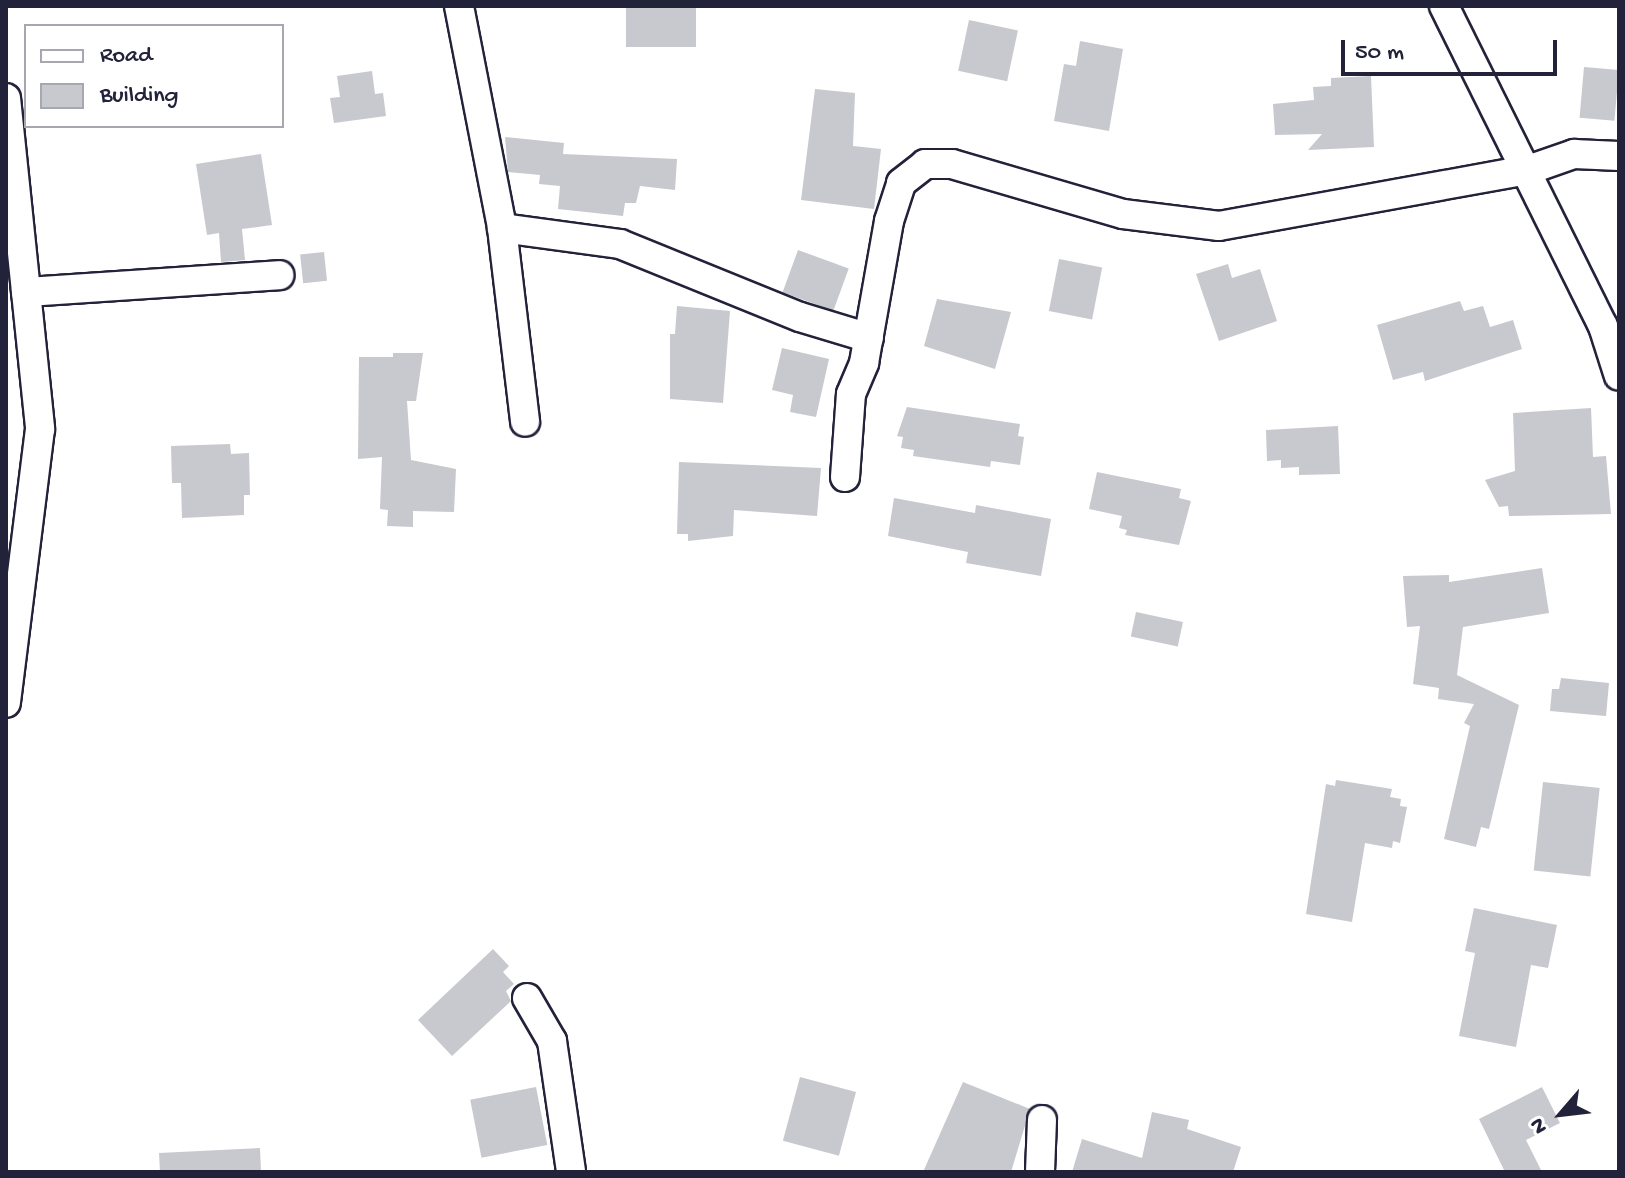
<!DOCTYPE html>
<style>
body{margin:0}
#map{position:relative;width:1625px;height:1178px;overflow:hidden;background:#fff;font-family:"Gochi Hand",sans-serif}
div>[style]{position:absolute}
.building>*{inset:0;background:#c8c8cf;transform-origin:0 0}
.roads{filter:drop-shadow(2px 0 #22223b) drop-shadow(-2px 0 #22223b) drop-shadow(0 2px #22223b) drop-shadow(0 -2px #22223b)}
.street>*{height:28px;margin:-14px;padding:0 14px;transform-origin:14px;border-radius:14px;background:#fff}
span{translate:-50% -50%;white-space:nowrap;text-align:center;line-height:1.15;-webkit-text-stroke:6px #fff;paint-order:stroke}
.frame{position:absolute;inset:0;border:8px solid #22223b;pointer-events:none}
.legend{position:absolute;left:24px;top:24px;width:260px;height:104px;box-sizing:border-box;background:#fff;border:2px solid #a7a7b1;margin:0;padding:10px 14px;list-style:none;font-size:24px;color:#22223b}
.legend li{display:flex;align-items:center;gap:16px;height:40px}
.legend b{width:40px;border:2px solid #a7a7b1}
.north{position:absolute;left:1521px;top:1074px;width:80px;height:80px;-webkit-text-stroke:6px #fff;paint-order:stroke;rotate:242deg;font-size:22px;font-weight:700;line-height:32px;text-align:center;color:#22223b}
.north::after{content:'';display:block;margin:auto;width:28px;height:36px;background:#22223b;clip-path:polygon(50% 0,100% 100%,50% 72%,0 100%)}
.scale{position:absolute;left:1341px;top:40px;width:216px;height:36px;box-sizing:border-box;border:4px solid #22223b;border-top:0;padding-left:10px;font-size:24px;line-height:28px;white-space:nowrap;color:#22223b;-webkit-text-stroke:6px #fff;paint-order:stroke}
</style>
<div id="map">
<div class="building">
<i style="left:626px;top:6px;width:70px;height:41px"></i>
<i style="left:969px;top:20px;width:50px;height:52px;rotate:12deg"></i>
<i style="clip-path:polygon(1080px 41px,1123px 49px,1109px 131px,1054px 121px,1064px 64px,1076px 66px)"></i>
<i style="left:1584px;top:67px;width:35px;height:51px;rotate:5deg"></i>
<i style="clip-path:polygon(372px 71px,375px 94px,383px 93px,386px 116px,334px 123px,330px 98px,340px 97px,337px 76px)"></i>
<i style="clip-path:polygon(1371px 76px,1374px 147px,1308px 150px,1322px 134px,1275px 135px,1273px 104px,1314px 100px,1313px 87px,1331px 86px,1331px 78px)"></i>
<i style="clip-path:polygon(815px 89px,855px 93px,853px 146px,881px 149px,874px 209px,801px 200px)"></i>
<i style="clip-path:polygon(505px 137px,564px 143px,563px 154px,677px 159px,675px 190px,640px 186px,636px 203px,625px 203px,623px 216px,558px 209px,560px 186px,539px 184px,540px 175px,508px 172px)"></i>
<i style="clip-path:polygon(261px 154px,272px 225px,242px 229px,245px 260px,221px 262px,219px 233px,207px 235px,196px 164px)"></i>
<i style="left:798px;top:250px;width:54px;height:45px;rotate:20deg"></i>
<i style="left:324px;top:252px;width:29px;height:24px;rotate:84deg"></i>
<i style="left:1059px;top:259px;width:44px;height:53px;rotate:11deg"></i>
<i style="clip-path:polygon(1228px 264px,1232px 278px,1260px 269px,1277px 321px,1219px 341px,1196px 274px)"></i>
<i style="clip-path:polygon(937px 299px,1011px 312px,995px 369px,924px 346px)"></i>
<i style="clip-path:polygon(1460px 301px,1464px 311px,1483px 306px,1490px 327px,1513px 320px,1522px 349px,1425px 381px,1423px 372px,1393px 380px,1377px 325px)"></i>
<i style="clip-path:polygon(677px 306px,730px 311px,723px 403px,670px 399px,670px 334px,675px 334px)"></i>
<i style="clip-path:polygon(782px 348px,829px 359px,816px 417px,790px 412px,793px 395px,772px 390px)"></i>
<i style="clip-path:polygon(393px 353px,423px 353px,416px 401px,407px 401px,411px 460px,456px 469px,454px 512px,413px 511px,413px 527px,387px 526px,388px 510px,380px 509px,382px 457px,358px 459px,359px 357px,393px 357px)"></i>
<i style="clip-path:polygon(907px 407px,1020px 424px,1018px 436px,1024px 437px,1020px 465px,991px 461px,990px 467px,913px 456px,914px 450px,901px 448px,903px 437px,897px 436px)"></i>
<i style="clip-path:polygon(1591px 408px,1593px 457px,1606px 456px,1611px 514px,1509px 516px,1508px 506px,1499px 507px,1485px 480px,1515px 471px,1513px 413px)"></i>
<i style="clip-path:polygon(1338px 426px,1340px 474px,1299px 475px,1299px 467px,1281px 468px,1281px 460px,1267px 461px,1266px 430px)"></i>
<i style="clip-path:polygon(230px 444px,231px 454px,249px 453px,250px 495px,244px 495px,244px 515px,182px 518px,181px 483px,172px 483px,171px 446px)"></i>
<i style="clip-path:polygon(679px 462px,821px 468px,817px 516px,734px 510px,733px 536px,688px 541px,688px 534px,677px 534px)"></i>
<i style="clip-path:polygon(1097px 472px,1181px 489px,1179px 498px,1191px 501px,1179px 545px,1125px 535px,1127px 530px,1119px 528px,1122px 516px,1089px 509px)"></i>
<i style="clip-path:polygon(894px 498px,975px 513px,976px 505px,1051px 519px,1041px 576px,966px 563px,968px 552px,888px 536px)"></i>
<i style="clip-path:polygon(1542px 568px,1549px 613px,1463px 627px,1457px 675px,1519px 705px,1489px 829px,1481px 827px,1476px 847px,1444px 839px,1470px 726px,1464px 723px,1474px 704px,1438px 699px,1439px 688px,1413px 684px,1420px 626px,1407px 627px,1403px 576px,1449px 575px,1449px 582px)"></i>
<i style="left:1136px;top:612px;width:48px;height:25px;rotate:12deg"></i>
<i style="clip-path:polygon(1561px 678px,1609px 683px,1606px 716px,1550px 711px,1552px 689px,1559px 689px)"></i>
<i style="clip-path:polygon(1336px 780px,1392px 789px,1390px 797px,1401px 799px,1400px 806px,1407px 807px,1400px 843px,1393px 841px,1392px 848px,1365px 843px,1352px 922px,1306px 914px,1326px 784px,1335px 786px)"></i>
<i style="left:1543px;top:782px;width:57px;height:89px;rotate:6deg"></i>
<i style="clip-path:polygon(1474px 908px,1557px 925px,1548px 968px,1531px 965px,1516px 1047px,1459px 1036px,1475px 953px,1465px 951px)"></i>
<i style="clip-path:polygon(493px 949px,509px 966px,503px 972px,514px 984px,506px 991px,511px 1001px,452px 1056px,418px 1020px)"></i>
<i style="left:800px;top:1077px;width:58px;height:66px;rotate:15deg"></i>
<i style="clip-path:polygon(963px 1082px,1030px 1109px,1011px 1172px,923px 1172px)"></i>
<i style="left:536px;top:1087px;width:59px;height:67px;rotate:79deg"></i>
<i style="clip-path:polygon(1542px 1087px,1560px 1123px,1526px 1140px,1542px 1172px,1505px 1172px,1479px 1119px)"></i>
<i style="clip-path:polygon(1152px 1112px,1189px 1120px,1187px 1129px,1241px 1147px,1233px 1172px,1072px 1172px,1082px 1139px,1142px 1158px)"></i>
<i style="clip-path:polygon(260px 1148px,261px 1172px,160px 1172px,159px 1153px)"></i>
</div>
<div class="roads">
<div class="street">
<i style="left:459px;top:6px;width:226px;rotate:79deg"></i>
<i style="left:502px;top:228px;width:119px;rotate:7.7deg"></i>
<i style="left:620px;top:244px;width:194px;rotate:22.1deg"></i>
<i style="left:800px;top:317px;width:72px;rotate:16.9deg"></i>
<i style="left:1444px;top:6px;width:357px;rotate:63.6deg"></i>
<i style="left:1603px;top:326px;width:52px;rotate:72.3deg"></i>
<i style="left:6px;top:98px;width:333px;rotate:84.1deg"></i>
<i style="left:40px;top:429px;width:276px;rotate:97.1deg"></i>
<i style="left:502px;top:228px;width:195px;rotate:83.2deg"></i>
<i style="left:26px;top:292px;width:254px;rotate:-3.8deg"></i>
<i style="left:845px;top:477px;width:83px;rotate:-85.9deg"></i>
<i style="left:851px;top:394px;width:34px;rotate:-67deg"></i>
<i style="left:864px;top:363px;width:144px;rotate:-80deg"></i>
<i style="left:889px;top:221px;width:40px;rotate:-72deg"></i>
<i style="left:901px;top:183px;width:31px;rotate:-38deg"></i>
<i style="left:925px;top:164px;width:27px"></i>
<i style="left:952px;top:164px;width:178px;rotate:16.3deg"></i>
<i style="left:1123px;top:214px;width:97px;rotate:7.1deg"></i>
<i style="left:1219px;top:226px;width:314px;rotate:-10.3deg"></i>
<i style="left:1528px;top:170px;width:49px;rotate:-19.2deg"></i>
<i style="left:1574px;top:154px;width:45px;rotate:2.5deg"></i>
<i style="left:527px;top:998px;width:50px;rotate:59.8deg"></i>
<i style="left:552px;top:1041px;width:132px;rotate:81.7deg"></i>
<i style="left:1040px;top:1172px;width:52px;rotate:-87.8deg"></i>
</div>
</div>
<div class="frame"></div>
<ul class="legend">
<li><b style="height:10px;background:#fff"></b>Road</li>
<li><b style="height:22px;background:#c8c8cf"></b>Building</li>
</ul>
<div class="north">N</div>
<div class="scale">50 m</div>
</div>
